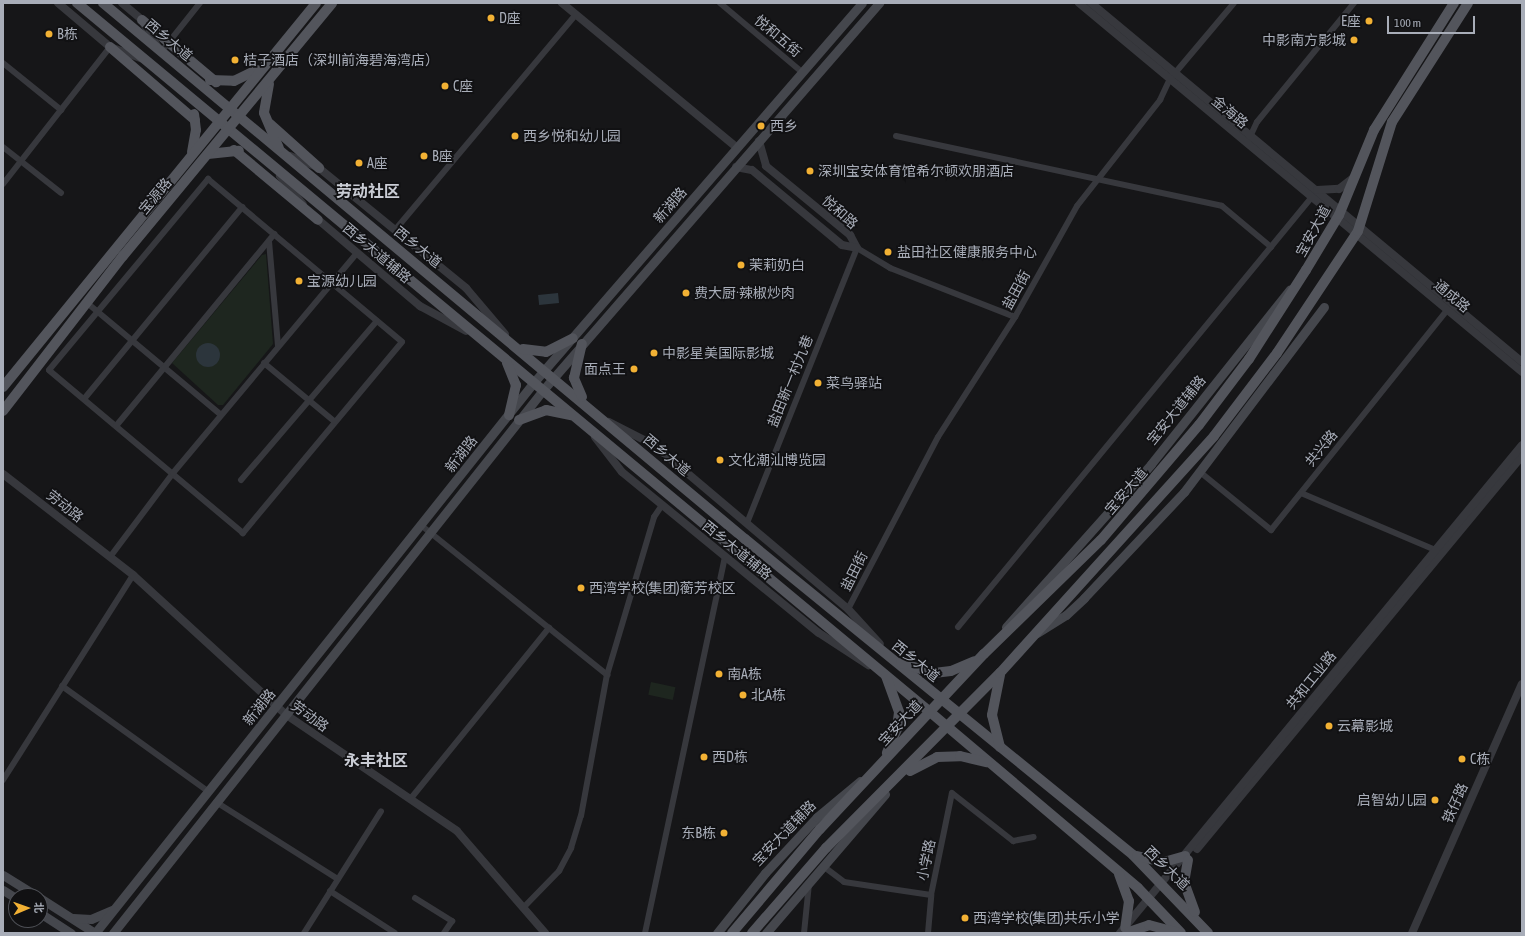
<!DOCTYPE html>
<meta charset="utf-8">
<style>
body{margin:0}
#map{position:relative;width:1525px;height:936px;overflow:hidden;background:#161618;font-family:"Asap Condensed","Noto Sans SC",sans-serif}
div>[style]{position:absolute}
.green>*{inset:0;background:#1e261f;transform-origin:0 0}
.water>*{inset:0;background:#2c353c;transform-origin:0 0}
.round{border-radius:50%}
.minor>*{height:6px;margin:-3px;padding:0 3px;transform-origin:3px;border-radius:3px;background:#37383d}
.tertiary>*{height:8px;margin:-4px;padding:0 4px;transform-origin:4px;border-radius:4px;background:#37383d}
.secondary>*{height:9px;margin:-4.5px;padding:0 4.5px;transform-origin:4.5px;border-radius:4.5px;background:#45474d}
.primary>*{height:10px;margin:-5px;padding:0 5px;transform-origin:5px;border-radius:5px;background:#53555c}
.dots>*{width:11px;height:11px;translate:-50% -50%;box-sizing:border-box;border:2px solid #111113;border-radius:50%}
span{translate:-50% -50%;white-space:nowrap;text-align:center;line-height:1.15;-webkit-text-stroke:3.5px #111113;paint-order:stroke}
.poi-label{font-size:14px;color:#a8adb8}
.left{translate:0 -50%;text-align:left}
.right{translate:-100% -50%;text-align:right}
.street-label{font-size:14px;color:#a8adb8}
.quarter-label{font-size:16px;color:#c9ccd4;font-weight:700}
.frame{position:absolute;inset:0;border:4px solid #a8adb8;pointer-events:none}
.north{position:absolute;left:8px;top:888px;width:40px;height:40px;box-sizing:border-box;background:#111113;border:1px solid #4d4f55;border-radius:50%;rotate:88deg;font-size:11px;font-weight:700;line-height:16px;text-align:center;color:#a8adb8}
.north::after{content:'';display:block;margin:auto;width:14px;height:18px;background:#f2b134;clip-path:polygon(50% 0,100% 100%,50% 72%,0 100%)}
.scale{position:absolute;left:1387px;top:16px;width:88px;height:18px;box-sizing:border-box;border:2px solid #a8adb8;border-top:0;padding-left:5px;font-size:12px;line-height:14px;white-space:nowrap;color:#a8adb8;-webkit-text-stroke:3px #111113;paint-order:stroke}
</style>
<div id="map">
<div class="green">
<i style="clip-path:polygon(266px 254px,273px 344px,223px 405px,218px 405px,172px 363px,262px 255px)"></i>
<i style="left:651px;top:682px;width:25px;height:13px;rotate:12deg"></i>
</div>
<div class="water">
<i style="left:558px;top:293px;width:10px;height:20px;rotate:84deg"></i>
<i class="round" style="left:196px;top:343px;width:24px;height:24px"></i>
</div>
<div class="minor">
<i style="left:720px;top:3px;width:107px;rotate:40.1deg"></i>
<i style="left:161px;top:52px;width:63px;rotate:-51.5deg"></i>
<i style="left:3px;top:63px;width:75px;rotate:39deg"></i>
<i style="left:896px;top:136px;width:333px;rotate:12.1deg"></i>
<i style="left:1222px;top:206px;width:64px;rotate:39.9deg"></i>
<i style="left:1249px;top:139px;width:19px;rotate:-65deg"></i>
<i style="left:1257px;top:122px;width:154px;rotate:-50.8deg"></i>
<i style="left:3px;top:147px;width:74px;rotate:38.4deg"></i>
<i style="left:208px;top:179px;width:253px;rotate:40deg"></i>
<i style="left:402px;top:342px;width:249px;rotate:129.8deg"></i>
<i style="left:243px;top:533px;width:253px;rotate:-140deg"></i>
<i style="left:49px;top:370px;width:249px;rotate:-50.2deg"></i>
<i style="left:3px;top:184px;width:174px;rotate:-52deg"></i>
<i style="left:395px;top:230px;width:282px;rotate:-50deg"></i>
<i style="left:269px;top:241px;width:105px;rotate:85.1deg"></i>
<i style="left:86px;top:302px;width:176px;rotate:39.9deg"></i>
<i style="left:264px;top:363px;width:92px;rotate:39.7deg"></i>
<i style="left:84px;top:399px;width:249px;rotate:-50.5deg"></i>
<i style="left:116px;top:426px;width:249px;rotate:-50.5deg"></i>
<i style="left:1200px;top:472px;width:92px;rotate:39.2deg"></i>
<i style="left:1271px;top:530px;width:282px;rotate:-51.3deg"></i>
<i style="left:241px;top:480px;width:209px;rotate:-49.5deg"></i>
<i style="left:1301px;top:493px;width:146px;rotate:23deg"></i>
<i style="left:747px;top:523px;width:296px;rotate:-68.2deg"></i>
<i style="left:857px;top:248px;width:39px;rotate:31deg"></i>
<i style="left:890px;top:268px;width:134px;rotate:21.4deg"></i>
<i style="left:422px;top:526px;width:238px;rotate:38.8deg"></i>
<i style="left:110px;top:557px;width:105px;rotate:-53.1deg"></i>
<i style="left:173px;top:473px;width:287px;rotate:-50.1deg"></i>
<i style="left:848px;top:609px;width:194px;rotate:-62.4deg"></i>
<i style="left:938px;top:437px;width:143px;rotate:-57.3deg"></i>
<i style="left:1015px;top:317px;width:127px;rotate:-60.8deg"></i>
<i style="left:1077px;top:206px;width:135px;rotate:-51.9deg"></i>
<i style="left:1160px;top:100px;width:23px;rotate:-65deg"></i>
<i style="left:1170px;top:79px;width:99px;rotate:-49.9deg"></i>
<i style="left:958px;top:627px;width:557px;rotate:-50.54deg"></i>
<i style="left:62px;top:686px;width:181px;rotate:35.8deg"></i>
<i style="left:3px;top:780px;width:243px;rotate:-57.6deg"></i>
<i style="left:412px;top:797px;width:218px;rotate:-51deg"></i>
<i style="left:216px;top:802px;width:144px;rotate:32.3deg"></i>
<i style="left:823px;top:866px;width:26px;rotate:37deg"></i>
<i style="left:844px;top:882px;width:88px;rotate:8.5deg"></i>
<i style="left:330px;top:891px;width:77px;rotate:32.9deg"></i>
<i style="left:415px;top:898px;width:44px;rotate:31.9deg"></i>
<i style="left:452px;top:921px;width:14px;rotate:124deg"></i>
<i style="left:523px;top:908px;width:52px;rotate:-45.8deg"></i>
<i style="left:559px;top:871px;width:26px;rotate:-62deg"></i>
<i style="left:571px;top:848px;width:34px;rotate:-73deg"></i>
<i style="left:581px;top:816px;width:143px;rotate:-79.6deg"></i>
<i style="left:607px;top:675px;width:165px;rotate:-73.4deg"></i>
<i style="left:654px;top:517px;width:14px;rotate:-56deg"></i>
<i style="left:304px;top:933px;width:144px;rotate:-57.7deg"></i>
<i style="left:645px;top:933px;width:384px;rotate:-78deg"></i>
<i style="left:804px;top:933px;width:49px;rotate:-84.2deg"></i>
<i style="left:928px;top:933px;width:38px;rotate:-85deg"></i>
<i style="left:931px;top:895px;width:104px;rotate:-78.4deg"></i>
<i style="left:952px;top:793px;width:78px;rotate:38.2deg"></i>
<i style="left:1013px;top:841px;width:21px;rotate:-11deg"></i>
</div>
<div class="tertiary">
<i style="left:58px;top:3px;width:68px;rotate:40.2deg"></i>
<i style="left:110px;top:47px;width:33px;rotate:20deg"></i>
<i style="left:122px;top:3px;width:26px;rotate:40deg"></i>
<i style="left:142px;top:20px;width:30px;rotate:60deg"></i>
<i style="left:562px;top:3px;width:227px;rotate:39.6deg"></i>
<i style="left:1079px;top:3px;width:577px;rotate:39.79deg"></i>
<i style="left:1091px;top:3px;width:561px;rotate:39.79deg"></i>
<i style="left:759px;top:141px;width:26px;rotate:74deg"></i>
<i style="left:766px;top:166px;width:109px;rotate:39.4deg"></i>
<i style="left:850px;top:235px;width:15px;rotate:62deg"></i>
<i style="left:290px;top:156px;width:31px;rotate:22deg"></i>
<i style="left:319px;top:168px;width:190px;rotate:39.2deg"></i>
<i style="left:466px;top:288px;width:60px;rotate:49.7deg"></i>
<i style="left:736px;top:167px;width:16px;rotate:11deg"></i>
<i style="left:752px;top:170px;width:117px;rotate:39.8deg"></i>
<i style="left:842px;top:245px;width:15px;rotate:11deg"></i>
<i style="left:280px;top:176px;width:36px;rotate:51deg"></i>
<i style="left:1317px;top:190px;width:22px;rotate:-3deg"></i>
<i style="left:1339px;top:189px;width:18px;rotate:-38deg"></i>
<i style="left:315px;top:217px;width:138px;rotate:40.3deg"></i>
<i style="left:420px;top:306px;width:52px;rotate:28.5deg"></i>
<i style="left:609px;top:422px;width:51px;rotate:27.1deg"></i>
<i style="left:654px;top:445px;width:254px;rotate:40.2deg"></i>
<i style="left:848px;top:609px;width:47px;rotate:47.6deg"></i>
<i style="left:595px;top:437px;width:44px;rotate:52.4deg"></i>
<i style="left:622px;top:472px;width:254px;rotate:39.3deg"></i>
<i style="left:819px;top:633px;width:59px;rotate:33.1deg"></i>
<i style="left:3px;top:474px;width:165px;rotate:37.8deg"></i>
<i style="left:133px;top:575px;width:206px;rotate:42.4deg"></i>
<i style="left:285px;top:714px;width:208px;rotate:34.2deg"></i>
<i style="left:457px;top:831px;width:135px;rotate:49.2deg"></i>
<i style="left:1197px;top:849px;width:510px;rotate:-50.41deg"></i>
<i style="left:1120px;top:933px;width:632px;rotate:-50.52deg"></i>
<i style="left:1412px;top:933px;width:272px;rotate:-66.2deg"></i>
</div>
<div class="secondary">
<i style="left:1006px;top:627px;width:218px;rotate:-48.3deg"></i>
<i style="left:1151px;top:464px;width:223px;rotate:-51.5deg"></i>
<i style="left:1037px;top:633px;width:34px;rotate:-32deg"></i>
<i style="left:1066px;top:615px;width:25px;rotate:-43deg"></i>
<i style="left:1084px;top:598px;width:146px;rotate:-46.7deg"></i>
<i style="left:1184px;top:492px;width:232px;rotate:-52.9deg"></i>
<i style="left:3px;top:875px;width:39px;rotate:32deg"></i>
<i style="left:3px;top:890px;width:15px;rotate:32deg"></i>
<i style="left:40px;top:898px;width:65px;rotate:32.5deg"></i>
<i style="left:40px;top:913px;width:37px;rotate:33deg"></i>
<i style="left:73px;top:918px;width:18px;rotate:3deg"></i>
<i style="left:91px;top:919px;width:23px;rotate:-23deg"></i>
<i style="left:95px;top:933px;width:705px;rotate:-51.45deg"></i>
<i style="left:534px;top:382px;width:501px;rotate:-49.13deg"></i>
<i style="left:113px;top:933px;width:693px;rotate:-51.62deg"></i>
<i style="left:543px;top:390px;width:513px;rotate:-49.03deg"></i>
<i style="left:717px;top:933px;width:77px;rotate:-51.3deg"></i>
<i style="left:765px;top:873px;width:76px;rotate:-47.1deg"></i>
<i style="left:817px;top:817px;width:56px;rotate:-39.9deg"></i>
<i style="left:766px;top:933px;width:183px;rotate:-49.4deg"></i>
</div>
<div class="primary">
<i style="left:77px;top:3px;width:1109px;rotate:39.73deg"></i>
<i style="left:930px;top:712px;width:272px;rotate:40.2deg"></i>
<i style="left:1138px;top:888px;width:62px;rotate:46.3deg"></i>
<i style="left:103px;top:3px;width:836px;rotate:39.86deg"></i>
<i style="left:745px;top:539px;width:500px;rotate:39.16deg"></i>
<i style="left:1133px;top:855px;width:108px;rotate:46.1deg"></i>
<i style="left:142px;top:20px;width:97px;rotate:40deg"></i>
<i style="left:110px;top:47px;width:112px;rotate:40.7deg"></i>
<i style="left:210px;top:80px;width:24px;rotate:2deg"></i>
<i style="left:234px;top:81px;width:25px;rotate:-26deg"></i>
<i style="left:269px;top:84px;width:29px;rotate:100deg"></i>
<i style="left:264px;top:113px;width:38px;rotate:67deg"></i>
<i style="left:270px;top:124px;width:66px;rotate:41.9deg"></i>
<i style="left:234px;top:150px;width:109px;rotate:39.8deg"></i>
<i style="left:192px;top:152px;width:22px;rotate:-80deg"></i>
<i style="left:196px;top:130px;width:16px;rotate:-97deg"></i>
<i style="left:208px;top:154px;width:31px;rotate:-6deg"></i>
<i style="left:523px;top:349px;width:23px;rotate:7deg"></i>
<i style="left:546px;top:352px;width:30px;rotate:-27deg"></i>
<i style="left:507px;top:363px;width:24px;rotate:68deg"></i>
<i style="left:516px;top:385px;width:31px;rotate:103deg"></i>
<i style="left:3px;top:387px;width:495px;rotate:-50.8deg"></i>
<i style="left:582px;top:397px;width:21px;rotate:-113deg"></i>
<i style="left:574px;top:378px;width:35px;rotate:-77deg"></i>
<i style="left:3px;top:411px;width:196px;rotate:-52.3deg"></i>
<i style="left:123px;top:256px;width:328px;rotate:-50.4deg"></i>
<i style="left:519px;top:420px;width:29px;rotate:-20deg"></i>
<i style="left:546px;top:410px;width:25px;rotate:12deg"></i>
<i style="left:901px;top:663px;width:34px;rotate:17deg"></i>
<i style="left:934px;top:673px;width:17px;rotate:-7deg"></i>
<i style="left:951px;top:671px;width:25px;rotate:-23deg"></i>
<i style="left:886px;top:676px;width:38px;rotate:70deg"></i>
<i style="left:899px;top:712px;width:17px;rotate:97deg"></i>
<i style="left:897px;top:729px;width:26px;rotate:113deg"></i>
<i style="left:1000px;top:747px;width:33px;rotate:-104deg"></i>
<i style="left:992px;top:715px;width:41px;rotate:-78.7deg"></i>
<i style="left:910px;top:771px;width:30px;rotate:-27deg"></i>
<i style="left:937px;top:757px;width:23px;rotate:-2deg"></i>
<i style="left:960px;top:756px;width:28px;rotate:13deg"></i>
<i style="left:1137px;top:856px;width:28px;rotate:13deg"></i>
<i style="left:1164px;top:862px;width:22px;rotate:-16deg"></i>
<i style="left:1188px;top:860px;width:22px;rotate:100deg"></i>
<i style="left:1184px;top:882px;width:32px;rotate:70deg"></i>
<i style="left:1119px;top:874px;width:29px;rotate:70deg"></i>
<i style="left:1129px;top:901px;width:27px;rotate:98deg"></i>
<i style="left:1129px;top:932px;width:21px;rotate:-19deg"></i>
<i style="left:1149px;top:925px;width:30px;rotate:15deg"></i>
<i style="left:732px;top:933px;width:136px;rotate:-49.8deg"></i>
<i style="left:820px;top:829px;width:240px;rotate:-46.9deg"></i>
<i style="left:984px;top:654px;width:163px;rotate:-44.3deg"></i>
<i style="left:1101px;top:540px;width:151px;rotate:-49.6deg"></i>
<i style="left:1199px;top:425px;width:83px;rotate:-52.9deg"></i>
<i style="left:1249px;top:359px;width:106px;rotate:-57.4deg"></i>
<i style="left:1306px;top:270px;width:64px;rotate:-59deg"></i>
<i style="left:1339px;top:215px;width:92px;rotate:-67.6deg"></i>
<i style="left:1374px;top:130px;width:150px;rotate:-57.8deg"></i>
<i style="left:752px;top:933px;width:113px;rotate:-49deg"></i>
<i style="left:826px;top:848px;width:247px;rotate:-45.2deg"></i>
<i style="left:1000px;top:673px;width:319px;rotate:-47.9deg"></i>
<i style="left:1214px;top:436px;width:104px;rotate:-52.8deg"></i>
<i style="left:1277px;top:353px;width:146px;rotate:-56.4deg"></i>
<i style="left:1358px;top:231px;width:114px;rotate:-72.7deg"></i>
<i style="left:1392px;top:122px;width:141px;rotate:-57.4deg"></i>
</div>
<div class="dots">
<i style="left:491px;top:18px;background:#f2b134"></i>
<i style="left:1369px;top:21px;background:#f2b134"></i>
<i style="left:49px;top:34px;background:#f2b134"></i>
<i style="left:1354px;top:40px;background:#f2b134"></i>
<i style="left:235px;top:60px;background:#f2b134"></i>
<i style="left:445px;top:86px;background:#f2b134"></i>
<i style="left:761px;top:126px;background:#f2b134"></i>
<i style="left:515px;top:136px;background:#f2b134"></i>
<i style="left:424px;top:156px;background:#f2b134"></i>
<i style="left:359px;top:163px;background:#f2b134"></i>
<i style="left:810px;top:171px;background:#f2b134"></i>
<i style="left:888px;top:252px;background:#f2b134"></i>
<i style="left:741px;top:265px;background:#f2b134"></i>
<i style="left:299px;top:281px;background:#f2b134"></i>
<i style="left:686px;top:293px;background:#f2b134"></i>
<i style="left:654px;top:353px;background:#f2b134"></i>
<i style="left:634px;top:369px;background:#f2b134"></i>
<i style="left:818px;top:383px;background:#f2b134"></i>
<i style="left:720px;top:460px;background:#f2b134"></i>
<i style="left:581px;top:588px;background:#f2b134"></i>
<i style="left:719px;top:674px;background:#f2b134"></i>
<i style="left:743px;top:695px;background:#f2b134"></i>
<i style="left:1329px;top:726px;background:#f2b134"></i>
<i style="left:704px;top:757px;background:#f2b134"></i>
<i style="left:1462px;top:759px;background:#f2b134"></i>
<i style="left:1435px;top:800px;background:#f2b134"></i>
<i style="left:724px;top:833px;background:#f2b134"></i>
<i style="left:965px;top:918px;background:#f2b134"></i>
</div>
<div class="poi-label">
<span class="left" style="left:499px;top:18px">D座</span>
<span class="right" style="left:1361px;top:21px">E座</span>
<span class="left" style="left:57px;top:34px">B栋</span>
<span class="right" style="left:1346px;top:40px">中影南方影城</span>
<span class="left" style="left:243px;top:60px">桔子酒店（深圳前海碧海湾店）</span>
<span class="left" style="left:453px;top:86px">C座</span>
<span class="left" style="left:770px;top:126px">西乡</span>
<span class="left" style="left:523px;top:136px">西乡悦和幼儿园</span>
<span class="left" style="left:432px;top:156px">B座</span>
<span class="left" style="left:367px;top:163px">A座</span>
<span class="left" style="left:818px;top:171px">深圳宝安体育馆希尔顿欢朋酒店</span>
<span class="left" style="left:897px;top:252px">盐田社区健康服务中心</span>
<span class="left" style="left:749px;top:265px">茉莉奶白</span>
<span class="left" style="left:307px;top:281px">宝源幼儿园</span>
<span class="left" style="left:694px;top:293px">费大厨·辣椒炒肉</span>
<span class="left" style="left:662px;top:353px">中影星美国际影城</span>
<span class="right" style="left:626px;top:369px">面点王</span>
<span class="left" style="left:826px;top:383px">菜鸟驿站</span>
<span class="left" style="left:728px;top:460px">文化潮汕博览园</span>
<span class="left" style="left:589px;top:588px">西湾学校(集团)蘅芳校区</span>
<span class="left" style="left:727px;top:674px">南A栋</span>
<span class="left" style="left:751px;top:695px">北A栋</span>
<span class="left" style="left:1337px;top:726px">云幕影城</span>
<span class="left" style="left:712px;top:757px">西D栋</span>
<span class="left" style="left:1470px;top:759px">C栋</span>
<span class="right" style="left:1427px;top:800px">启智幼儿园</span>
<span class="right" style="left:716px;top:833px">东B栋</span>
<span class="left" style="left:973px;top:918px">西湾学校(集团)共乐小学</span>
</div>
<div class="street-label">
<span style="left:778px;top:36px;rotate:40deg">悦和五街</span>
<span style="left:169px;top:40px;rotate:40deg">西乡大道</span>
<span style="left:1230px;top:112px;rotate:40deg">金海路</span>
<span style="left:155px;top:196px;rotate:-50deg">宝源路</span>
<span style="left:670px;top:205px;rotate:-49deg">新湖路</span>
<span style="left:840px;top:212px;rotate:42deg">悦和路</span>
<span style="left:1313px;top:231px;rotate:-61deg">宝安大道</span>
<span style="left:418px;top:247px;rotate:39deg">西乡大道</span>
<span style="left:377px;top:253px;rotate:40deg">西乡大道辅路</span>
<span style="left:1016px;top:290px;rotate:-61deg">盐田街</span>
<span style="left:1452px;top:296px;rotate:40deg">通成路</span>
<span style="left:790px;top:381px;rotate:-68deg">盐田新一村九巷</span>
<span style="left:1176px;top:410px;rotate:-51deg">宝安大道辅路</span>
<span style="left:1321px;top:448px;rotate:-51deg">共兴路</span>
<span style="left:461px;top:454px;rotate:-52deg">新湖路</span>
<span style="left:667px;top:455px;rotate:40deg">西乡大道</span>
<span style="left:1126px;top:491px;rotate:-49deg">宝安大道</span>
<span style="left:65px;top:506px;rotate:38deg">劳动路</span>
<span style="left:737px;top:550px;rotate:39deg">西乡大道辅路</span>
<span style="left:854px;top:571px;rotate:-63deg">盐田街</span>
<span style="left:916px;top:661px;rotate:39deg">西乡大道</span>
<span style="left:1311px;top:680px;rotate:-51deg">共和工业路</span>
<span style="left:259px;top:707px;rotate:-51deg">新湖路</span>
<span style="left:310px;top:716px;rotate:36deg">劳动路</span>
<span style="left:900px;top:723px;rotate:-47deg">宝安大道</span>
<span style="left:1455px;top:803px;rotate:-66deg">铁仔路</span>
<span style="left:784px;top:833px;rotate:-46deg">宝安大道辅路</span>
<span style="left:926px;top:860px;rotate:-78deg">小学路</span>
<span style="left:1167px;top:868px;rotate:44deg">西乡大道</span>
</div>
<div class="quarter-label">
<span style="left:368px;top:191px">劳动社区</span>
<span style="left:376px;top:760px">永丰社区</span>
</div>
<div class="frame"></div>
<div class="north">北</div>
<div class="scale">100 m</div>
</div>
